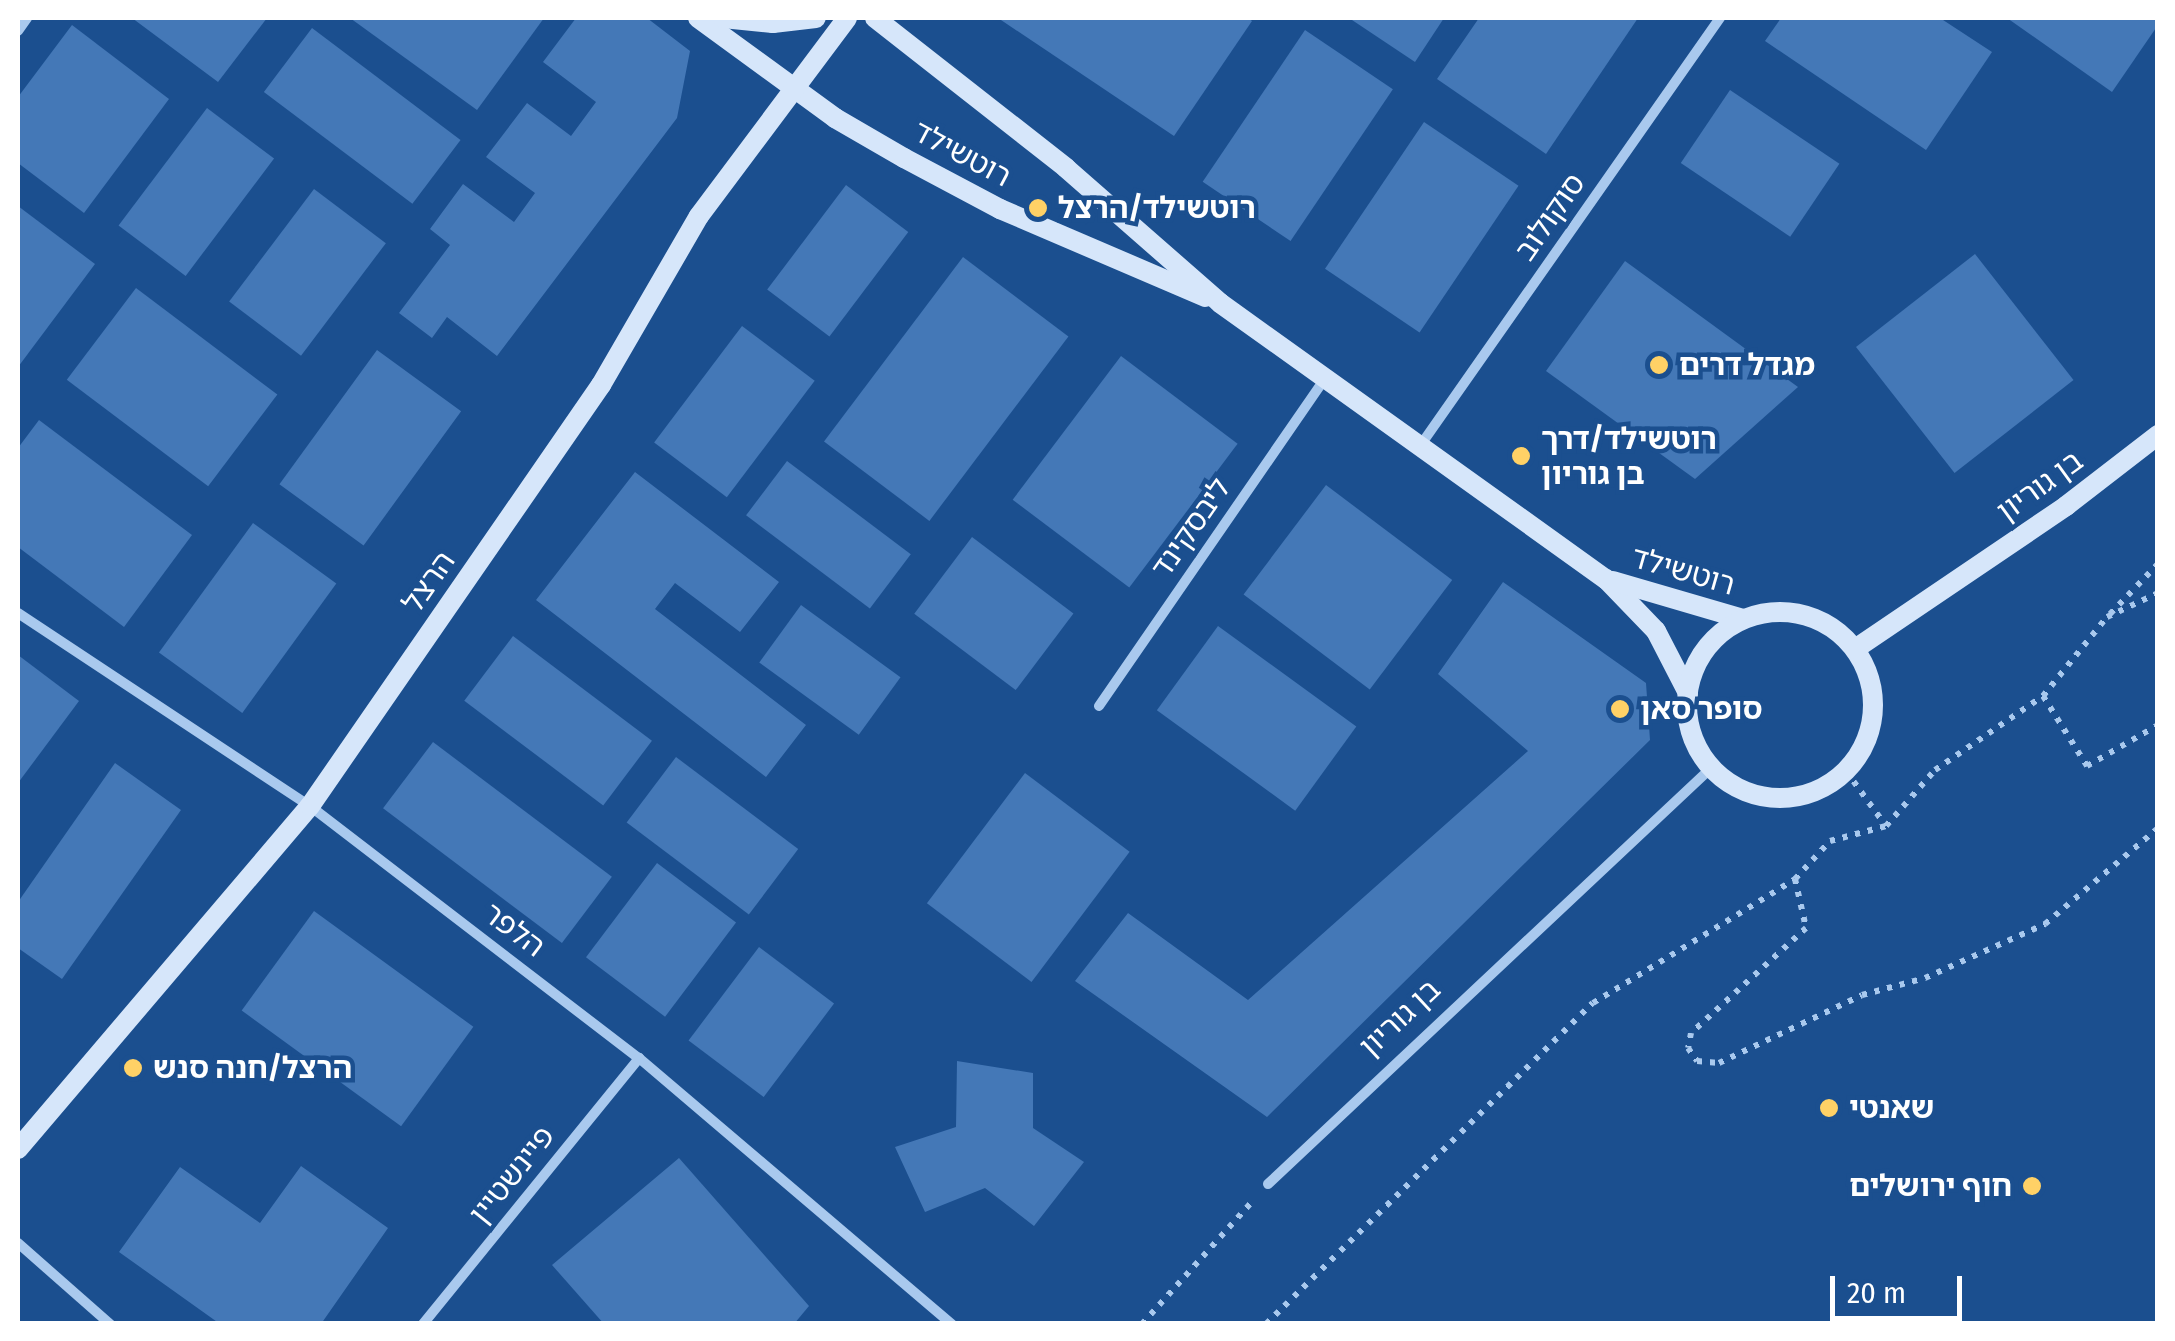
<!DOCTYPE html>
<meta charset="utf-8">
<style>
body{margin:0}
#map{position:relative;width:2175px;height:1341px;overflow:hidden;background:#1b4f8f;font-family:"Fira Sans Condensed","Noto Sans Hebrew",sans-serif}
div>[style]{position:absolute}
.building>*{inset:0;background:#4478b7;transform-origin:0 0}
.path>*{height:6px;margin-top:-3px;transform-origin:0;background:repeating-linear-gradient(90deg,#a9c9ee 0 5px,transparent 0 13px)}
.street>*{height:10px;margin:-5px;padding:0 5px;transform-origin:5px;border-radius:5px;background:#a9c9ee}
.secondary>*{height:20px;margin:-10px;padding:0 10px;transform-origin:10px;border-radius:10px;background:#d6e6fa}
.secondary>.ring{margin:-10px;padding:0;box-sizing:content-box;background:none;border:20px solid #d6e6fa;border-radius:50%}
.dots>*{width:28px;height:28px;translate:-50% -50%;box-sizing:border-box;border:5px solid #1b4f8f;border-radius:50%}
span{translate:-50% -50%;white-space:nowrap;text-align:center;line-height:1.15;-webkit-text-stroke:9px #1b4f8f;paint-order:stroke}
.street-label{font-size:30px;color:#fff}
.poi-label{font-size:30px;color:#fff;font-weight:700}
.left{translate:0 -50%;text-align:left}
.right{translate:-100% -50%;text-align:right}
.frame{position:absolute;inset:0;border:20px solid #fff;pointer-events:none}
.scale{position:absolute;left:1830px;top:1276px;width:132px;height:45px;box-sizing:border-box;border:5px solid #fff;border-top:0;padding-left:12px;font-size:30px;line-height:35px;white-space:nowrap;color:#fff;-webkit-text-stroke:8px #1b4f8f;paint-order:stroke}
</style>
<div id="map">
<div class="building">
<i style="clip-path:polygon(132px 18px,267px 18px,218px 82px)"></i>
<i style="clip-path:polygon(350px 18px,544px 18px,477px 110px)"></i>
<i style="clip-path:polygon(576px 18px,647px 18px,690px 51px,677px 118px,497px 356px,447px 317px,432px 338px,399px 313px,450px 245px,430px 229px,463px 184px,514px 222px,535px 193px,486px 157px,527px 103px,571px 136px,596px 102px,543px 62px)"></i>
<i style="clip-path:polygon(998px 18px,1248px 18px,1252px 21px,1174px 136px)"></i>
<i style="clip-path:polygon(1349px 18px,1444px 18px,1415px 62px)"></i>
<i style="clip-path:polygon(1479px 18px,1638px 18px,1546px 154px,1437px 79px)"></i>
<i style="clip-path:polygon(1781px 18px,1940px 18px,1992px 52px,1926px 150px,1765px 41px)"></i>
<i style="clip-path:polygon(2007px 18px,2158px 18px,2158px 25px,2112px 92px)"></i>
<i style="clip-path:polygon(72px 25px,169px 99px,84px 213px,18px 163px,18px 97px)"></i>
<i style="left:312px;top:28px;width:186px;height:80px;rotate:37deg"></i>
<i style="left:1305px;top:30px;width:106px;height:183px;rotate:34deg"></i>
<i style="left:1730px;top:90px;width:132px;height:88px;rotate:34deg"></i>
<i style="left:207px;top:108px;width:84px;height:147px;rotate:37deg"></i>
<i style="left:1424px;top:122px;width:114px;height:177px;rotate:34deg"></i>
<i style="left:846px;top:185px;width:78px;height:131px;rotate:37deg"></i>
<i style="left:314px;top:189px;width:90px;height:141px;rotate:37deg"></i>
<i style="clip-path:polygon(18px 206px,95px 264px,18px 367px)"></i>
<i style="left:1975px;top:254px;width:160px;height:151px;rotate:52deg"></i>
<i style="left:963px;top:257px;width:132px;height:231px;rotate:37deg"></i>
<i style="clip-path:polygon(1625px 261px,1798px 387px,1695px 479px,1546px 371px)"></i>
<i style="left:136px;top:288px;width:177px;height:115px;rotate:37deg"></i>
<i style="left:742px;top:326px;width:91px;height:146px;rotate:37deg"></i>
<i style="left:377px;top:350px;width:104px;height:166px;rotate:36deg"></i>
<i style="left:1121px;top:356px;width:146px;height:180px;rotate:37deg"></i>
<i style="clip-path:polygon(39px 420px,192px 535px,124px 627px,18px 547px,18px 448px)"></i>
<i style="left:787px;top:461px;width:155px;height:68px;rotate:37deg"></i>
<i style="clip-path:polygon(635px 472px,779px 582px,740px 632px,675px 583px,655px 609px,806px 725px,766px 777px,536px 600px)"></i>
<i style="left:1326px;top:485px;width:158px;height:137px;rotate:37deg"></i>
<i style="left:253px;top:523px;width:103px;height:160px;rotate:36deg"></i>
<i style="left:972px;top:537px;width:127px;height:96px;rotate:37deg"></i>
<i style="clip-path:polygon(1503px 582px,1646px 683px,1650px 740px,1267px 1117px,1075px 981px,1128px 913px,1248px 1000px,1528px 751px,1438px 674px)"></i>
<i style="left:801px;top:605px;width:123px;height:71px;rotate:36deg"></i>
<i style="left:1218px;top:626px;width:171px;height:104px;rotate:36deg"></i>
<i style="left:513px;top:636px;width:174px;height:81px;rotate:37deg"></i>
<i style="clip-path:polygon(18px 655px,79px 701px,18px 783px)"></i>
<i style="left:433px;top:742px;width:224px;height:83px;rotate:37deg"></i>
<i style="left:676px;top:757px;width:153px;height:82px;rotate:37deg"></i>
<i style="clip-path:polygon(115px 763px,181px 810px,62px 979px,18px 948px,18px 902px)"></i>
<i style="left:1025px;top:773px;width:131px;height:163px;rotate:37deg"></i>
<i style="left:657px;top:863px;width:99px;height:118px;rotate:37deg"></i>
<i style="left:314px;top:911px;width:197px;height:123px;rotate:36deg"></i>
<i style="left:759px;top:947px;width:94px;height:117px;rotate:37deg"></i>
<i style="clip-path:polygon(957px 1061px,1033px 1073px,1033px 1128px,1084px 1162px,1034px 1226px,985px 1188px,925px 1212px,895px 1147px,956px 1127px)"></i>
<i style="clip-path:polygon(679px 1158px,809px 1306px,794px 1324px,604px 1324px,552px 1265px)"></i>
<i style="clip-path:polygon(301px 1166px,388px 1228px,321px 1324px,220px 1324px,119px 1252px,180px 1167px,260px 1223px)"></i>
</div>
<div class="path">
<i style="left:2110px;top:614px;width:69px;rotate:-46.2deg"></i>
<i style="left:2043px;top:696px;width:83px;rotate:57.8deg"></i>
<i style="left:2087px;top:766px;width:82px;rotate:-30deg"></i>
<i style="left:1846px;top:771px;width:68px;rotate:54deg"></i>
<i style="left:1795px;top:879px;width:50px;rotate:77.3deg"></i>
<i style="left:1806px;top:928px;width:156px;rotate:137.6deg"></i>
<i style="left:1691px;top:1033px;width:15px;rotate:101deg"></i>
<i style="left:1688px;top:1048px;width:16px;rotate:55deg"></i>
<i style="left:1697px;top:1061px;width:22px;rotate:5deg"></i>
<i style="left:1719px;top:1063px;width:158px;rotate:-25.4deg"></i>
<i style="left:1862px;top:995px;width:65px;rotate:-15.1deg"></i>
<i style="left:1925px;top:978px;width:132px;rotate:-24.2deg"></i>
<i style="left:2045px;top:924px;width:148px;rotate:-40.3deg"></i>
<i style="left:1142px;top:1324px;width:163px;rotate:-48deg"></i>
<i style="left:1266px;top:1324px;width:458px;rotate:-44.5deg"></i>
<i style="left:1593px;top:1003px;width:237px;rotate:-31.5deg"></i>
<i style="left:1795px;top:879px;width:52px;rotate:-47.4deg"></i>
<i style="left:1830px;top:841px;width:58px;rotate:-15deg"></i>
<i style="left:1886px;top:826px;width:74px;rotate:-48.8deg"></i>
<i style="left:1935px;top:770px;width:131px;rotate:-34.4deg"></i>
<i style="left:2043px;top:696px;width:102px;rotate:-51deg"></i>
<i style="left:2107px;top:617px;width:56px;rotate:-25.2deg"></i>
</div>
<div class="street">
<i style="left:18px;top:31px;width:16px;rotate:-55deg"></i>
<i style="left:1420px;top:446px;width:523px;rotate:-54.97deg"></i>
<i style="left:18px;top:613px;width:350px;rotate:33.5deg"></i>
<i style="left:310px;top:806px;width:414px;rotate:37.5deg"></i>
<i style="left:639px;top:1058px;width:411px;rotate:40.4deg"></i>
<i style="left:1099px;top:706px;width:397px;rotate:-55.4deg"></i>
<i style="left:1268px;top:1184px;width:608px;rotate:-43.2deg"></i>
<i style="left:18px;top:1243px;width:123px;rotate:41.4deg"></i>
<i style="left:423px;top:1324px;width:343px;rotate:-50.9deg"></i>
</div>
<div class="secondary">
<i style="left:698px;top:18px;width:170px;rotate:36.1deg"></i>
<i style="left:835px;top:118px;width:80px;rotate:30.1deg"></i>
<i style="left:904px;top:158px;width:109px;rotate:28deg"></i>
<i style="left:1000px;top:209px;width:223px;rotate:23.2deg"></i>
<i style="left:723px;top:18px;width:50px;rotate:5.7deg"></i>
<i style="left:773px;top:23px;width:43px;rotate:-6.6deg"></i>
<i style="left:875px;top:18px;width:243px;rotate:38.1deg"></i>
<i style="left:1066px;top:168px;width:205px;rotate:41.2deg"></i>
<i style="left:1220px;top:303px;width:475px;rotate:35.6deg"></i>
<i style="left:1606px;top:579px;width:72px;rotate:46.1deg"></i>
<i style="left:1656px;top:631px;width:70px;rotate:62.7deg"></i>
<i style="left:1613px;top:581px;width:135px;rotate:16.3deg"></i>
<i class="ring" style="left:1687px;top:612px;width:166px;height:166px"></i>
<i style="left:1855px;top:649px;width:255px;rotate:-34.1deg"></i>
<i style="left:2066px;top:506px;width:116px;rotate:-37.7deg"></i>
<i style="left:18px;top:1149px;width:450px;rotate:-49.6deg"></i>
<i style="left:310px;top:806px;width:512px;rotate:-55.35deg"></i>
<i style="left:601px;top:385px;width:195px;rotate:-59.9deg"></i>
<i style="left:699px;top:216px;width:247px;rotate:-53.2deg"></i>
</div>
<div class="dots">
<i style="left:1038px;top:208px;background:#ffd166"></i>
<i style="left:1659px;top:365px;background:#ffd166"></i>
<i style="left:1521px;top:456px;background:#ffd166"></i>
<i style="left:1620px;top:709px;background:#ffd166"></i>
<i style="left:133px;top:1068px;background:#ffd166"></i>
<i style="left:1829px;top:1108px;background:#ffd166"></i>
<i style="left:2032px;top:1186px;background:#ffd166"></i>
</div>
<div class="street-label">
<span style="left:962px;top:154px;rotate:28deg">רוטשילד</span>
<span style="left:1550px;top:217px;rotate:-55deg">סוקולוב</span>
<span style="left:2040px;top:486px;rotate:-36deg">בן גוריון</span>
<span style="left:1191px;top:528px;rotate:-55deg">ליבסקינד</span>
<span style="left:1683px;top:571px;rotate:16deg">רוטשילד</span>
<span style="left:429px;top:582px;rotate:-55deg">הרצל</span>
<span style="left:514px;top:930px;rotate:37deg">הלפר</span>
<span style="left:1400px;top:1018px;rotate:-43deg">בן גוריון</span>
<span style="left:512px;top:1175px;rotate:-51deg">פיינשטיין</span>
</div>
<div class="poi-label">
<span class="left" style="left:1058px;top:208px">רוטשילד/הרצל</span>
<span class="left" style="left:1679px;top:365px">מגדל דרים</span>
<span class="left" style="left:1541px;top:456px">רוטשילד/דרך<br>בן גוריון</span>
<span class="left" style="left:1640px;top:709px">סופר סאן</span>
<span class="left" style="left:153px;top:1068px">הרצל/חנה סנש</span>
<span class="left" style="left:1849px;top:1108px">שאנטי</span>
<span class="right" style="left:2012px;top:1186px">חוף ירושלים</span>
</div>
<div class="frame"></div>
<div class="scale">20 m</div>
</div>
